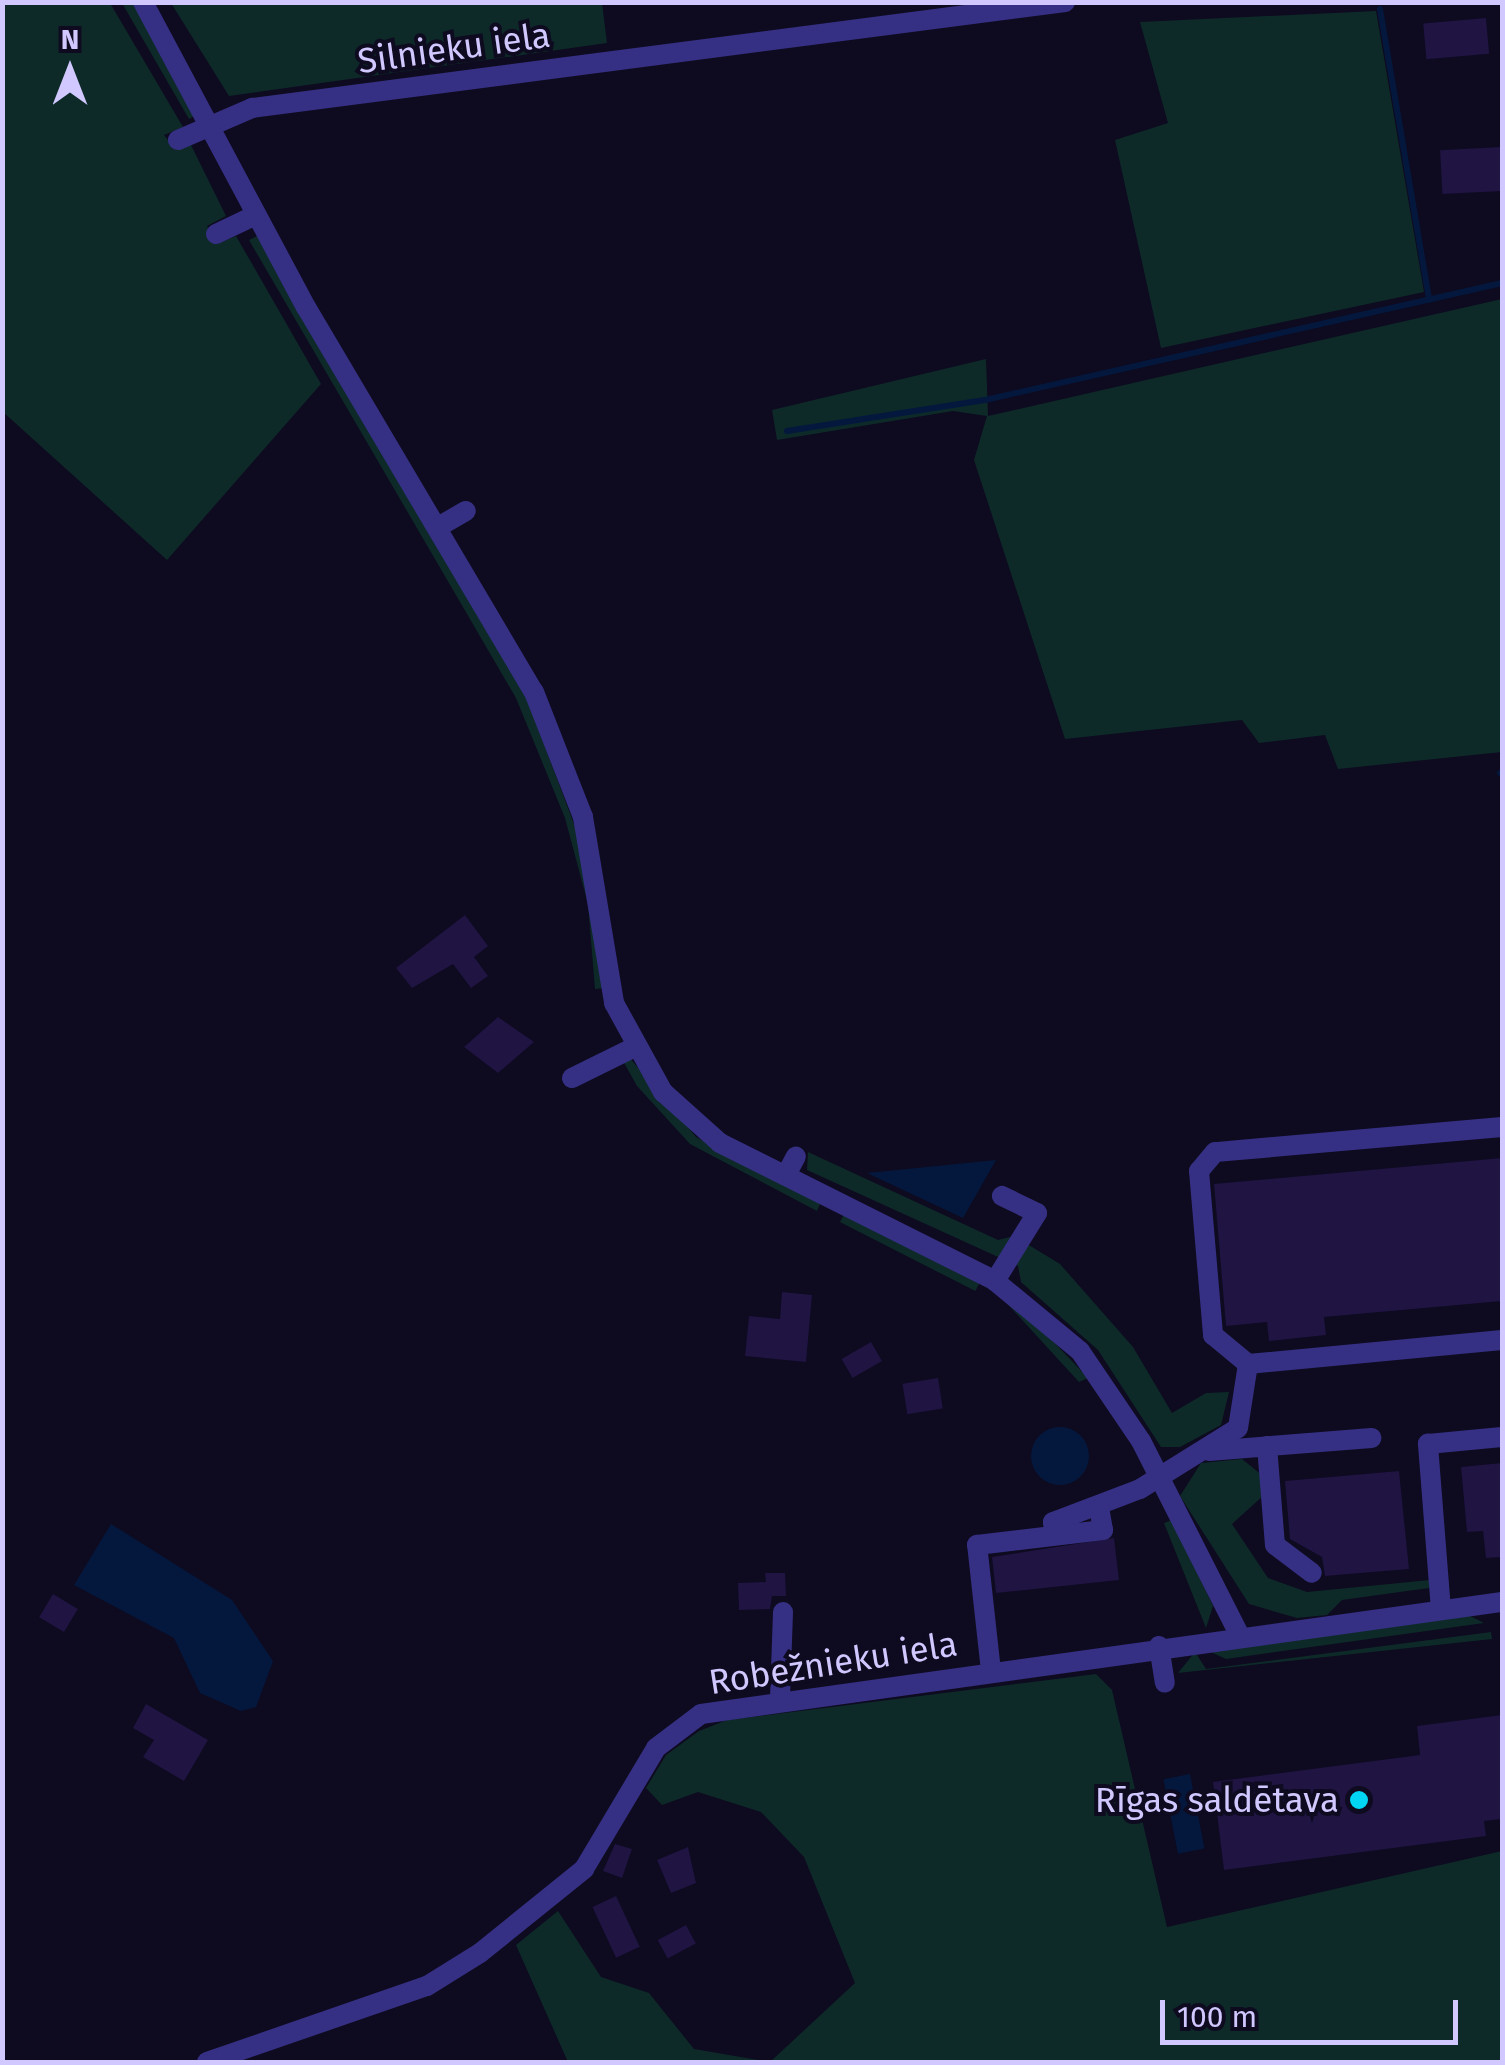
<!DOCTYPE html>
<meta charset="utf-8">
<style>
body{margin:0}
#map{position:relative;width:1505px;height:2065px;overflow:hidden;background:#0e0a1f;font-family:"Fira Sans",sans-serif}
div>[style]{position:absolute}
.green>*{inset:0;background:#0d2a29;transform-origin:0 0}
.water>*{inset:0;background:#04183e;transform-origin:0 0}
.round{border-radius:50%}
.stream>*{height:6px;margin:-3px;padding:0 3px;transform-origin:3px;border-radius:3px;background:#04183e}
.building>*{inset:0;background:#1f1442;transform-origin:0 0}
.minor>*{height:20px;margin:-10px;padding:0 10px;transform-origin:10px;border-radius:10px;background:#353083}
.dots>*{width:28px;height:28px;translate:-50% -50%;box-sizing:border-box;border:5px solid #0e0a1f;border-radius:50%}
span{translate:-50% -50%;white-space:nowrap;text-align:center;line-height:1.15;-webkit-text-stroke:8px #0e0a1f;paint-order:stroke}
.street-label{font-size:35px;color:#d0c8ff}
.poi-label{font-size:35px;color:#d0c8ff}
.right{translate:-100% -50%;text-align:right}
.frame{position:absolute;inset:0;border:5px solid #d0c8ff;pointer-events:none}
.north{position:absolute;left:20px;top:20px;width:100px;height:100px;-webkit-text-stroke:8px #0e0a1f;paint-order:stroke;rotate:0deg;font-size:28px;font-weight:700;line-height:40px;text-align:center;color:#d0c8ff}
.north::after{content:'';display:block;margin:auto;width:35px;height:45px;background:#d0c8ff;clip-path:polygon(50% 0,100% 100%,50% 72%,0 100%)}
.scale{position:absolute;left:1160px;top:2000px;width:298px;height:45px;box-sizing:border-box;border:5px solid #d0c8ff;border-top:0;padding-left:12px;font-size:30px;line-height:35px;white-space:nowrap;color:#d0c8ff;-webkit-text-stroke:8px #0e0a1f;paint-order:stroke}
</style>
<div id="map">
<div class="green">
<i style="clip-path:polygon(3px 3px,110px 3px,183px 127px,164px 135px,176px 150px,190px 143px,226px 216px,207px 226px,217px 244px,236px 236px,321px 384px,167px 560px,3px 412px)"></i>
<i style="clip-path:polygon(122px 3px,133px 3px,196px 115px,189px 119px)"></i>
<i style="clip-path:polygon(171px 3px,602px 3px,607px 43px,229px 96px)"></i>
<i style="clip-path:polygon(1376px 11px,1424px 292px,1161px 348px,1115px 140px,1168px 123px,1140px 22px)"></i>
<i style="clip-path:polygon(257px 236px,527px 699px,580px 840px,605px 988px,595px 989px,588px 904px,565px 818px,516px 698px,249px 240px)"></i>
<i style="clip-path:polygon(1502px 299px,1502px 752px,1338px 769px,1325px 735px,1259px 743px,1242px 720px,1065px 739px,974px 460px,987px 416px,953px 411px,777px 440px,772px 410px,986px 359px,988px 416px)"></i>
<i style="clip-path:polygon(629px 1057px,696px 1137px,820px 1204px,817px 1211px,690px 1144px,637px 1086px,622px 1059px)"></i>
<i style="clip-path:polygon(808px 1152px,998px 1240px,1014px 1236px,1060px 1264px,1133px 1347px,1172px 1413px,1206px 1393px,1229px 1392px,1221px 1425px,1180px 1447px,1161px 1447px,1098px 1350px,1021px 1282px,1018px 1266px,807px 1170px)"></i>
<i style="left:844px;top:1214px;width:152px;height:9px;rotate:27deg"></i>
<i style="clip-path:polygon(1002px 1298px,1049px 1337px,1088px 1378px,1079px 1382px)"></i>
<i style="clip-path:polygon(1242px 1459px,1263px 1476px,1264px 1495px,1232px 1524px,1268px 1578px,1307px 1592px,1430px 1580px,1429px 1588px,1342px 1600px,1327px 1615px,1297px 1618px,1249px 1604px,1180px 1496px,1201px 1463px)"></i>
<i style="clip-path:polygon(1172px 1520px,1213px 1606px,1206px 1628px,1164px 1523px)"></i>
<i style="clip-path:polygon(1470px 1616px,1484px 1623px,1226px 1659px,1204px 1649px)"></i>
<i style="clip-path:polygon(1491px 1632px,1492px 1639px,1178px 1673px,1195px 1652px,1206px 1669px)"></i>
<i style="clip-path:polygon(1096px 1674px,1112px 1690px,1167px 1927px,1502px 1851px,1502px 2062px,568px 2062px,516px 1945px,558px 1911px,601px 1977px,649px 1993px,694px 2049px,770px 2062px,855px 1983px,804px 1857px,761px 1812px,698px 1792px,662px 1805px,646px 1788px,666px 1755px,699px 1731px,727px 1720px)"></i>
</div>
<div class="water">
<i style="clip-path:polygon(996px 1160px,963px 1218px,867px 1173px)"></i>
<i class="round" style="left:1031px;top:1427px;width:58px;height:58px"></i>
<i style="clip-path:polygon(111px 1524px,232px 1600px,273px 1661px,256px 1707px,241px 1711px,200px 1693px,174px 1638px,74px 1585px)"></i>
<i style="left:1190px;top:1774px;width:76px;height:27px;rotate:79deg"></i>
</div>
<div class="stream">
<i style="left:1380px;top:9px;width:295px;rotate:80.4deg"></i>
<i style="left:787px;top:431px;width:200px;rotate:-8.9deg"></i>
<i style="left:985px;top:400px;width:530px;rotate:-12.75deg"></i>
<i style="left:1500px;top:773px;width:2px"></i>
</div>
<div class="building">
<i style="left:1486px;top:18px;width:36px;height:63px;rotate:85deg"></i>
<i style="left:1500px;top:147px;width:44px;height:60px;rotate:87deg"></i>
<i style="clip-path:polygon(465px 915px,488px 946px,474px 957px,488px 976px,471px 988px,453px 964px,412px 988px,396px 968px)"></i>
<i style="clip-path:polygon(498px 1017px,534px 1042px,498px 1073px,464px 1047px)"></i>
<i style="clip-path:polygon(1502px 1158px,1502px 1301px,1324px 1317px,1326px 1335px,1269px 1341px,1267px 1322px,1226px 1326px,1214px 1184px)"></i>
<i style="clip-path:polygon(782px 1292px,812px 1295px,806px 1362px,745px 1356px,749px 1316px,780px 1319px)"></i>
<i style="left:871px;top:1342px;width:22px;height:34px;rotate:60deg"></i>
<i style="left:938px;top:1378px;width:31px;height:36px;rotate:81deg"></i>
<i style="clip-path:polygon(1502px 1463px,1502px 1557px,1486px 1558px,1483px 1531px,1467px 1532px,1461px 1467px)"></i>
<i style="clip-path:polygon(1399px 1471px,1409px 1569px,1325px 1576px,1322px 1557px,1290px 1539px,1285px 1481px)"></i>
<i style="clip-path:polygon(1114px 1538px,1119px 1580px,996px 1593px,992px 1557px)"></i>
<i style="clip-path:polygon(765px 1573px,785px 1573px,786px 1596px,772px 1596px,770px 1609px,739px 1610px,738px 1583px,766px 1582px)"></i>
<i style="left:53px;top:1594px;width:29px;height:27px;rotate:31deg"></i>
<i style="clip-path:polygon(146px 1704px,208px 1740px,184px 1781px,143px 1757px,154px 1740px,133px 1728px)"></i>
<i style="clip-path:polygon(1502px 1715px,1502px 1819px,1484px 1821px,1486px 1836px,1224px 1870px,1213px 1782px,1420px 1755px,1417px 1726px)"></i>
<i style="clip-path:polygon(615px 1844px,632px 1849px,622px 1878px,603px 1871px)"></i>
<i style="clip-path:polygon(688px 1847px,696px 1883px,671px 1893px,657px 1860px)"></i>
<i style="left:616px;top:1896px;width:56px;height:26px;rotate:65deg"></i>
<i style="left:686px;top:1925px;width:21px;height:32px;rotate:62deg"></i>
</div>
<div class="minor">
<i style="left:143px;top:2px;width:346px;rotate:61.9deg"></i>
<i style="left:306px;top:307px;width:447px;rotate:59.4deg"></i>
<i style="left:534px;top:692px;width:134px;rotate:68.6deg"></i>
<i style="left:583px;top:817px;width:189px;rotate:80.5deg"></i>
<i style="left:614px;top:1003px;width:102px;rotate:61.2deg"></i>
<i style="left:663px;top:1092px;width:76px;rotate:41.8deg"></i>
<i style="left:720px;top:1143px;width:308px;rotate:26.6deg"></i>
<i style="left:995px;top:1281px;width:110px;rotate:39.5deg"></i>
<i style="left:1080px;top:1351px;width:109px;rotate:55.9deg"></i>
<i style="left:1141px;top:1441px;width:219px;rotate:63.1deg"></i>
<i style="left:178px;top:140px;width:81px;rotate:-23.4deg"></i>
<i style="left:252px;top:108px;width:820px;rotate:-7.43deg"></i>
<i style="left:216px;top:234px;width:44px;rotate:-25.4deg"></i>
<i style="left:438px;top:527px;width:32px;rotate:-30deg"></i>
<i style="left:572px;top:1078px;width:70px;rotate:-26.2deg"></i>
<i style="left:1502px;top:1127px;width:288px;rotate:175deg"></i>
<i style="left:1215px;top:1152px;width:25px;rotate:130deg"></i>
<i style="left:1199px;top:1171px;width:165px;rotate:85.1deg"></i>
<i style="left:1213px;top:1335px;width:45px;rotate:39.6deg"></i>
<i style="left:1248px;top:1364px;width:255px;rotate:-5.4deg"></i>
<i style="left:786px;top:1175px;width:21px;rotate:-62deg"></i>
<i style="left:995px;top:1281px;width:80px;rotate:-58.3deg"></i>
<i style="left:1037px;top:1213px;width:39px;rotate:-154deg"></i>
<i style="left:1267px;top:1446px;width:99px;rotate:85.4deg"></i>
<i style="left:1275px;top:1545px;width:46px;rotate:37.1deg"></i>
<i style="left:1209px;top:1451px;width:163px;rotate:-4.6deg"></i>
<i style="left:1055px;top:1535px;width:13px;rotate:-99deg"></i>
<i style="left:1053px;top:1522px;width:93px;rotate:-20.8deg"></i>
<i style="left:1140px;top:1489px;width:115px;rotate:-31.9deg"></i>
<i style="left:1238px;top:1428px;width:65px;rotate:-81.1deg"></i>
<i style="left:1441px;top:1610px;width:167px;rotate:-94.5deg"></i>
<i style="left:1428px;top:1444px;width:74px;rotate:-5.4deg"></i>
<i style="left:1159px;top:1646px;width:37px;rotate:81deg"></i>
<i style="left:991px;top:1671px;width:127px;rotate:-96.3deg"></i>
<i style="left:977px;top:1545px;width:127px;rotate:-6.8deg"></i>
<i style="left:1103px;top:1530px;width:22px;rotate:-100deg"></i>
<i style="left:780px;top:1698px;width:86px;rotate:-88deg"></i>
<i style="left:207px;top:2062px;width:233px;rotate:-19.1deg"></i>
<i style="left:427px;top:1986px;width:62px;rotate:-31.9deg"></i>
<i style="left:480px;top:1953px;width:134px;rotate:-38.9deg"></i>
<i style="left:584px;top:1869px;width:141px;rotate:-59.2deg"></i>
<i style="left:656px;top:1748px;width:56px;rotate:-37.1deg"></i>
<i style="left:701px;top:1714px;width:809px;rotate:-7.96deg"></i>
</div>
<div class="dots">
<i style="left:1359px;top:1800px;background:#00d6f3"></i>
</div>
<div class="street-label">
<span style="left:454px;top:48px;rotate:-8deg">Silnieku iela</span>
<span style="left:833px;top:1663px;rotate:-9deg">Robežnieku iela</span>
</div>
<div class="poi-label">
<span class="right" style="left:1339px;top:1800px">Rīgas saldētava</span>
</div>
<div class="frame"></div>
<div class="north">N</div>
<div class="scale">100 m</div>
</div>
